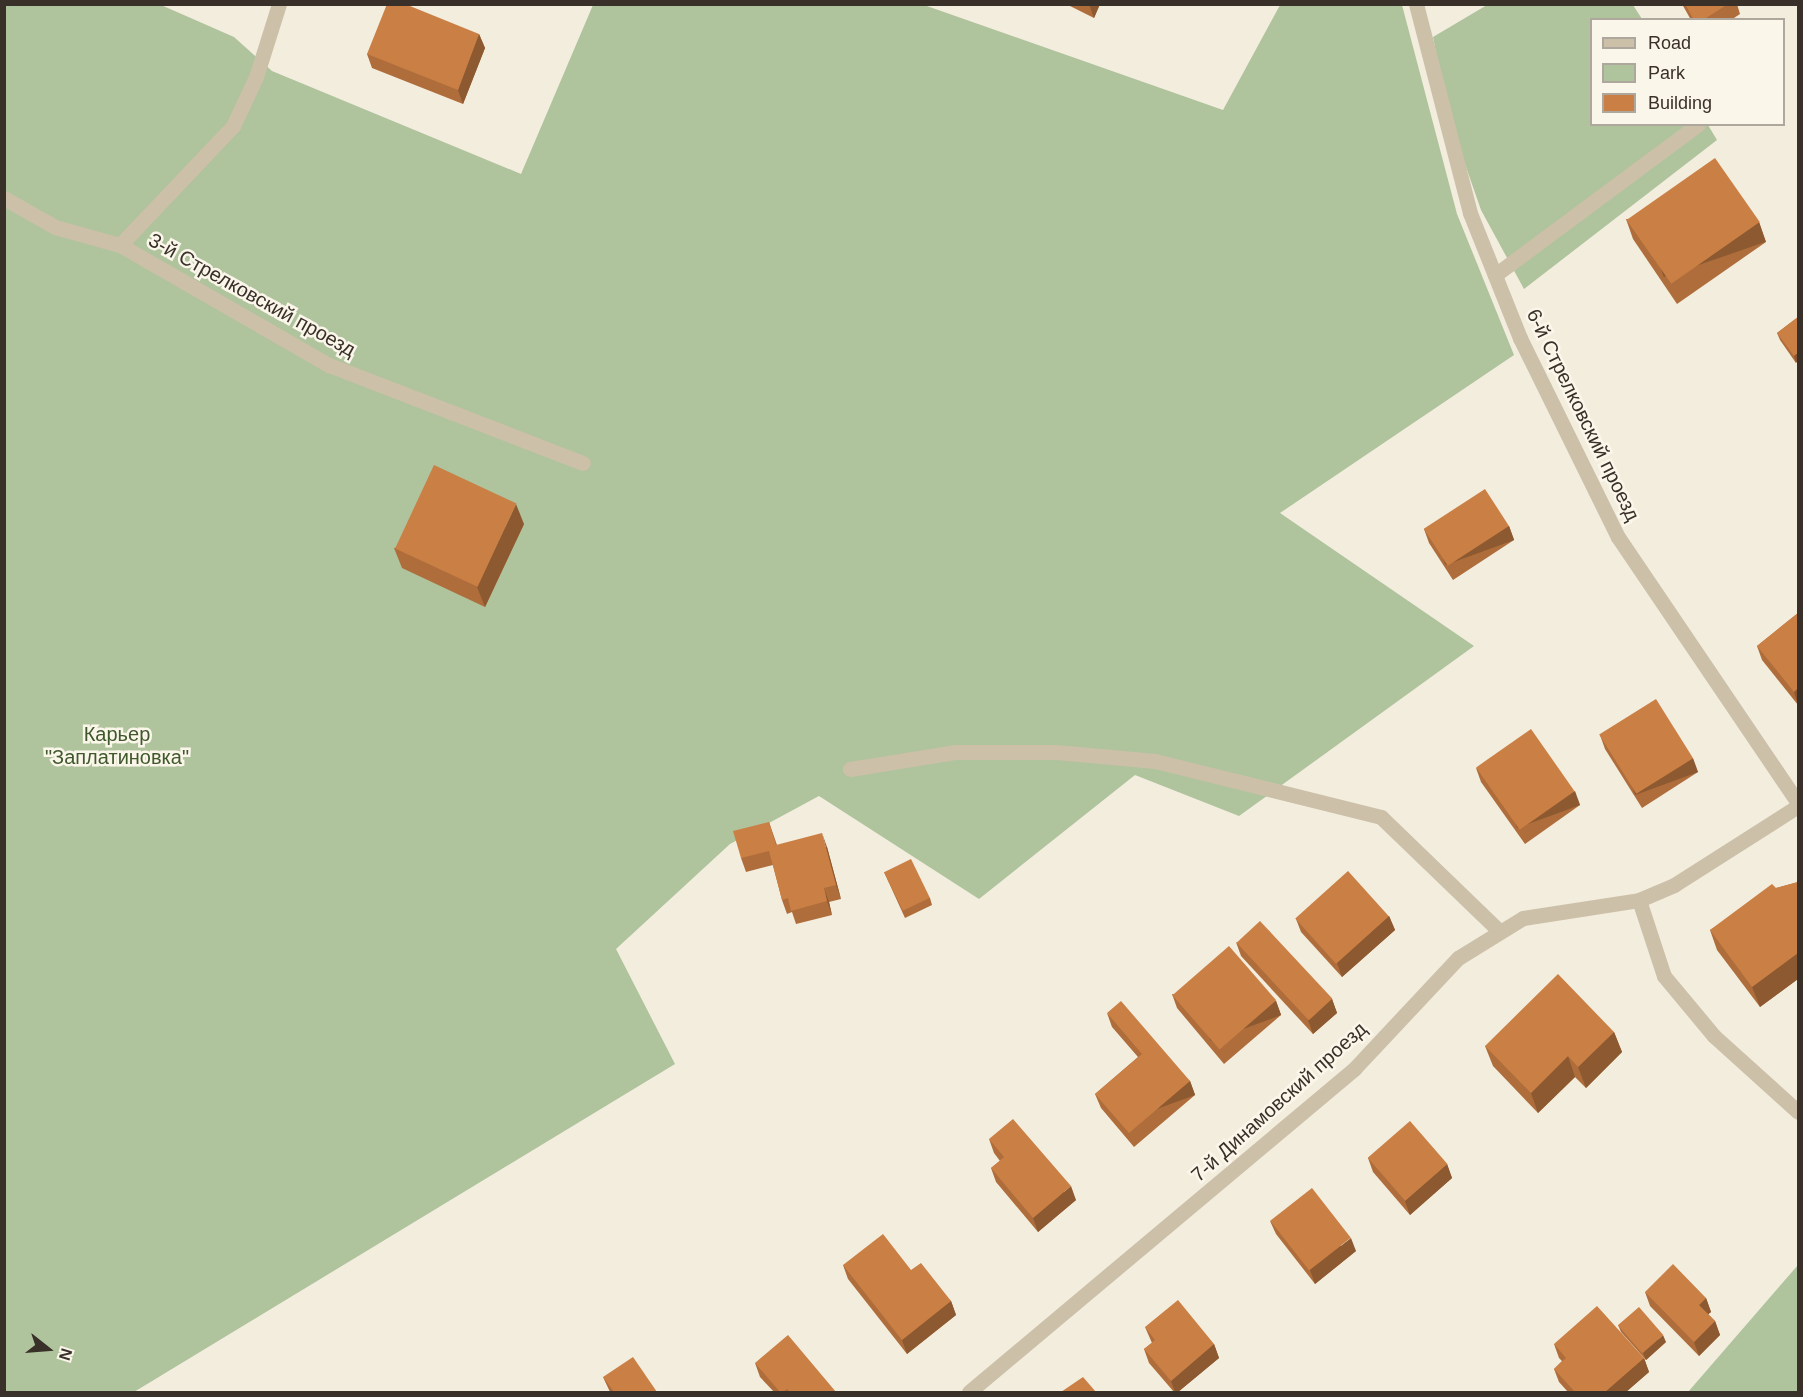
<!DOCTYPE html>
<meta charset="utf-8">
<style>
body{margin:0}
#map{position:relative;width:1803px;height:1397px;overflow:hidden;background:#f3edde;font-family:Helvetica,sans-serif}
div>[style]{position:absolute}
.green>*{inset:0;background:#afc39d}
.minor>*{height:15px;margin:-7.5px;padding:0 7.5px;transform-origin:7.5px;border-radius:7.5px;background:#ccc0a9}
.wall>*{inset:0;background:#ae6d3b}
.shaded-wall>*{inset:0;background:#8d5930;transform-origin:0 0}
.building>*{inset:0;background:#ca7f45;transform-origin:0 0}
span{translate:-50% -50%;white-space:nowrap;text-align:center;line-height:1.15;-webkit-text-stroke:5px #fbf6ea;paint-order:stroke}
.street-label{font-size:20px;color:#393129}
.park-label{font-size:20px;color:#3f582c}
.frame{position:absolute;inset:0;border:6px solid #393129;pointer-events:none}
.legend{position:absolute;left:1590px;top:18px;width:195px;height:108px;box-sizing:border-box;background:#fbf6ea;border:2px solid #ada79d;margin:0;padding:8px 10px;list-style:none;font-size:18px;color:#393129}
.legend li{display:flex;align-items:center;gap:12px;height:30px}
.legend b{width:30px;border:2px solid #ada79d}
.north{position:absolute;left:18px;top:1319px;width:60px;height:60px;-webkit-text-stroke:4px #fbf6ea;paint-order:stroke;rotate:107deg;font-size:16px;font-weight:700;line-height:24px;text-align:center;color:#393129}
.north::after{content:'';display:block;margin:auto;width:21px;height:27px;background:#393129;clip-path:polygon(50% 0,100% 100%,50% 72%,0 100%)}
</style>
<div id="map">
<div class="green">
<i style="clip-path:polygon(5px 5px,161px 5px,234px 37px,272px 71px,521px 174px,593px 5px,924px 5px,1223px 110px,1280px 5px,1402px 5px,1457px 214px,1514px 355px,1280px 513px,1474px 646px,1239px 816px,1135px 775px,979px 899px,819px 796px,730px 844px,616px 949px,675px 1064px,134px 1392px,5px 1392px)"></i>
<i style="clip-path:polygon(1487px 5px,1633px 5px,1642px 19px,1592px 20px,1592px 124px,1708px 125px,1717px 140px,1524px 289px,1481px 210px,1449px 118px,1433px 37px)"></i>
<i style="clip-path:polygon(1798px 1265px,1798px 1392px,1688px 1392px)"></i>
</div>
<div class="minor">
<i style="left:1416px;top:4px;width:216px;rotate:75.5deg"></i>
<i style="left:1470px;top:213px;width:135px;rotate:68.2deg"></i>
<i style="left:1520px;top:338px;width:222px;rotate:63.8deg"></i>
<i style="left:1618px;top:537px;width:321px;rotate:55.9deg"></i>
<i style="left:4px;top:198px;width:59px;rotate:29.6deg"></i>
<i style="left:55px;top:227px;width:67px;rotate:15.5deg"></i>
<i style="left:120px;top:245px;width:241px;rotate:29.9deg"></i>
<i style="left:329px;top:365px;width:272px;rotate:21.1deg"></i>
<i style="left:120px;top:245px;width:164px;rotate:-46.5deg"></i>
<i style="left:233px;top:126px;width:54px;rotate:-64.9deg"></i>
<i style="left:256px;top:77px;width:77px;rotate:-72.5deg"></i>
<i style="left:1495px;top:275px;width:253px;rotate:-36.6deg"></i>
<i style="left:850px;top:769px;width:106px;rotate:-9.2deg"></i>
<i style="left:955px;top:752px;width:101px"></i>
<i style="left:1056px;top:752px;width:99px;rotate:5.2deg"></i>
<i style="left:1155px;top:761px;width:233px;rotate:13.9deg"></i>
<i style="left:1381px;top:817px;width:163px;rotate:44deg"></i>
<i style="left:1639px;top:900px;width:80px;rotate:71.8deg"></i>
<i style="left:1664px;top:976px;width:78px;rotate:50.2deg"></i>
<i style="left:1714px;top:1036px;width:113px;rotate:42.1deg"></i>
<i style="left:969px;top:1392px;width:503px;rotate:-40deg"></i>
<i style="left:1354px;top:1069px;width:152px;rotate:-46.9deg"></i>
<i style="left:1458px;top:958px;width:76px;rotate:-31.6deg"></i>
<i style="left:1523px;top:918px;width:117px;rotate:-8.8deg"></i>
<i style="left:1639px;top:900px;width:38px;rotate:-23deg"></i>
<i style="left:1674px;top:885px;width:147px;rotate:-32.5deg"></i>
</div>
<div class="wall">
<i style="clip-path:polygon(1066px 4px,1100px 4px,1094px 18px)"></i>
<i style="clip-path:polygon(1682px 4px,1737px 4px,1740px 14px,1731px 20px,1691px 20px)"></i>
<i style="clip-path:polygon(479px 34px,485px 48px,463px 104px,372px 68px,367px 54px)"></i>
<i style="clip-path:polygon(1626px 219px,1759px 222px,1766px 242px,1677px 304px,1633px 239px)"></i>
<i style="clip-path:polygon(1798px 317px,1796px 363px,1780px 340px,1777px 333px)"></i>
<i style="clip-path:polygon(524px 524px,485px 607px,402px 568px,394px 548px)"></i>
<i style="clip-path:polygon(1509px 526px,1514px 540px,1453px 580px,1429px 543px,1424px 529px)"></i>
<i style="clip-path:polygon(1798px 613px,1798px 705px,1762px 660px,1757px 646px)"></i>
<i style="clip-path:polygon(1600px 735px,1698px 772px,1642px 808px,1605px 749px)"></i>
<i style="clip-path:polygon(1476px 768px,1580px 805px,1525px 844px,1481px 782px)"></i>
<i style="clip-path:polygon(769px 822px,777px 845px,827px 847px,841px 899px,829px 902px,832px 915px,796px 924px,792px 912px,787px 914px,782px 900px,773px 865px,746px 872px,741px 858px)"></i>
<i style="clip-path:polygon(884px 872px,930px 898px,932px 905px,905px 918px)"></i>
<i style="clip-path:polygon(1798px 882px,1798px 979px,1760px 1007px,1717px 950px,1710px 930px,1776px 888px)"></i>
<i style="clip-path:polygon(1389px 916px,1395px 930px,1342px 977px,1301px 932px,1296px 919px)"></i>
<i style="clip-path:polygon(1236px 942px,1332px 999px,1337px 1013px,1313px 1034px,1241px 956px)"></i>
<i style="clip-path:polygon(1172px 994px,1276px 1001px,1281px 1015px,1224px 1064px,1177px 1008px)"></i>
<i style="clip-path:polygon(1107px 1013px,1190px 1081px,1195px 1095px,1134px 1147px,1101px 1108px,1095px 1094px,1138px 1057px,1112px 1027px)"></i>
<i style="clip-path:polygon(1614px 1032px,1622px 1052px,1586px 1088px,1575px 1077px,1538px 1113px,1493px 1066px,1485px 1046px)"></i>
<i style="clip-path:polygon(989px 1139px,1076px 1200px,1038px 1232px,996px 1182px,991px 1168px,1000px 1161px,994px 1153px)"></i>
<i style="clip-path:polygon(1368px 1158px,1447px 1164px,1452px 1178px,1410px 1215px,1373px 1172px)"></i>
<i style="clip-path:polygon(1270px 1221px,1356px 1251px,1315px 1284px,1276px 1234px)"></i>
<i style="clip-path:polygon(843px 1265px,911px 1270px,951px 1301px,956px 1315px,907px 1354px,848px 1279px)"></i>
<i style="clip-path:polygon(1645px 1292px,1706px 1298px,1711px 1312px,1708px 1314px,1715px 1321px,1720px 1335px,1699px 1356px,1650px 1306px)"></i>
<i style="clip-path:polygon(1618px 1325px,1666px 1342px,1646px 1360px,1621px 1332px)"></i>
<i style="clip-path:polygon(1145px 1327px,1214px 1344px,1219px 1358px,1178px 1392px,1174px 1392px,1149px 1363px,1144px 1349px,1152px 1343px)"></i>
<i style="clip-path:polygon(1554px 1344px,1644px 1358px,1649px 1372px,1626px 1392px,1568px 1392px,1559px 1382px,1554px 1369px,1562px 1361px,1559px 1358px)"></i>
<i style="clip-path:polygon(755px 1363px,836px 1392px,774px 1392px,760px 1377px)"></i>
<i style="clip-path:polygon(603px 1377px,657px 1392px,610px 1392px)"></i>
</div>
<div class="shaded-wall">
<i style="clip-path:polygon(1089px 4px,1100px 4px,1094px 18px)"></i>
<i style="clip-path:polygon(479px 34px,485px 48px,463px 104px,458px 90px)"></i>
<i style="left:1759px;top:222px;width:21px;height:108px;rotate:71deg"></i>
<i style="clip-path:polygon(1798px 352px,1798px 361px,1796px 363px,1794px 356px)"></i>
<i style="clip-path:polygon(516px 504px,524px 524px,485px 607px,477px 587px)"></i>
<i style="left:1509px;top:526px;width:15px;height:73px;rotate:70deg"></i>
<i style="clip-path:polygon(1798px 688px,1798px 705px,1794px 692px)"></i>
<i style="left:1693px;top:758px;width:15px;height:67px;rotate:70deg"></i>
<i style="left:1575px;top:791px;width:15px;height:67px;rotate:70deg"></i>
<i style="clip-path:polygon(822px 833px,827px 847px,841px 899px,836px 885px)"></i>
<i style="clip-path:polygon(824px 888px,829px 902px,832px 915px,827px 901px)"></i>
<i style="clip-path:polygon(1389px 916px,1395px 930px,1342px 977px,1337px 963px)"></i>
<i style="clip-path:polygon(1798px 953px,1798px 979px,1760px 1007px,1752px 987px)"></i>
<i style="clip-path:polygon(1332px 999px,1337px 1013px,1313px 1034px,1308px 1020px)"></i>
<i style="left:1276px;top:1001px;width:15px;height:75px;rotate:70deg"></i>
<i style="clip-path:polygon(1614px 1032px,1622px 1052px,1586px 1088px,1578px 1067px)"></i>
<i style="clip-path:polygon(1568px 1056px,1575px 1077px,1538px 1113px,1531px 1093px)"></i>
<i style="left:1190px;top:1081px;width:15px;height:80px;rotate:70deg"></i>
<i style="clip-path:polygon(1447px 1164px,1452px 1178px,1410px 1215px,1405px 1201px)"></i>
<i style="clip-path:polygon(1071px 1186px,1076px 1200px,1038px 1232px,1033px 1218px)"></i>
<i style="clip-path:polygon(1351px 1238px,1356px 1251px,1315px 1284px,1310px 1270px)"></i>
<i style="clip-path:polygon(1706px 1298px,1711px 1312px,1704px 1318px,1699px 1305px)"></i>
<i style="clip-path:polygon(951px 1301px,956px 1315px,907px 1354px,902px 1340px)"></i>
<i style="clip-path:polygon(1715px 1321px,1720px 1335px,1699px 1356px,1694px 1342px)"></i>
<i style="clip-path:polygon(1663px 1335px,1666px 1342px,1646px 1360px,1643px 1353px)"></i>
<i style="clip-path:polygon(1214px 1344px,1219px 1358px,1178px 1392px,1175px 1392px,1171px 1381px)"></i>
<i style="clip-path:polygon(1644px 1358px,1649px 1372px,1626px 1392px,1605px 1392px)"></i>
</div>
<div class="building">
<i style="clip-path:polygon(387px 4px,405px 4px,479px 34px,458px 90px,367px 54px)"></i>
<i style="clip-path:polygon(1685px 4px,1728px 4px,1703px 20px,1694px 20px)"></i>
<i style="left:1715px;top:158px;width:78px;height:108px;rotate:55deg"></i>
<i style="clip-path:polygon(1798px 317px,1798px 352px,1794px 356px,1777px 333px)"></i>
<i style="left:434px;top:465px;width:91px;height:92px;rotate:25deg"></i>
<i style="left:1485px;top:489px;width:44px;height:73px;rotate:57deg"></i>
<i style="clip-path:polygon(1798px 613px,1798px 688px,1794px 692px,1757px 646px)"></i>
<i style="left:1656px;top:699px;width:70px;height:67px;rotate:58deg"></i>
<i style="left:1531px;top:729px;width:76px;height:67px;rotate:55deg"></i>
<i style="clip-path:polygon(769px 822px,776px 845px,822px 833px,836px 885px,824px 888px,827px 901px,791px 911px,788px 898px,782px 900px,769px 851px,741px 858px,733px 831px)"></i>
<i style="left:911px;top:859px;width:43px;height:30px;rotate:64deg"></i>
<i style="left:1348px;top:871px;width:61px;height:71px;rotate:48deg"></i>
<i style="clip-path:polygon(1798px 882px,1798px 953px,1752px 987px,1710px 930px,1772px 884px,1776px 888px)"></i>
<i style="left:1260px;top:921px;width:106px;height:32px;rotate:47deg"></i>
<i style="left:1229px;top:946px;width:72px;height:75px;rotate:49deg"></i>
<i style="clip-path:polygon(1558px 974px,1614px 1032px,1578px 1067px,1568px 1056px,1531px 1093px,1485px 1046px)"></i>
<i style="clip-path:polygon(1121px 1001px,1190px 1081px,1129px 1133px,1095px 1094px,1142px 1054px,1107px 1013px)"></i>
<i style="clip-path:polygon(1013px 1119px,1071px 1186px,1033px 1218px,991px 1168px,1004px 1157px,989px 1139px)"></i>
<i style="left:1410px;top:1121px;width:57px;height:56px;rotate:49deg"></i>
<i style="left:1312px;top:1188px;width:63px;height:53px;rotate:52deg"></i>
<i style="clip-path:polygon(883px 1234px,911px 1270px,921px 1263px,951px 1301px,902px 1340px,843px 1265px)"></i>
<i style="clip-path:polygon(1673px 1264px,1706px 1298px,1699px 1305px,1715px 1321px,1694px 1342px,1645px 1292px)"></i>
<i style="clip-path:polygon(1178px 1300px,1214px 1344px,1171px 1381px,1144px 1349px,1155px 1340px,1145px 1327px)"></i>
<i style="clip-path:polygon(1597px 1306px,1644px 1358px,1605px 1392px,1575px 1392px,1554px 1369px,1566px 1358px,1554px 1344px)"></i>
<i style="left:1639px;top:1307px;width:37px;height:28px;rotate:49deg"></i>
<i style="clip-path:polygon(788px 1335px,836px 1392px,790px 1392px,787px 1389px,783px 1392px,780px 1392px,755px 1363px)"></i>
<i style="clip-path:polygon(633px 1357px,657px 1392px,614px 1392px,603px 1377px)"></i>
<i style="clip-path:polygon(1083px 1377px,1096px 1392px,1061px 1392px)"></i>
</div>
<div class="street-label">
<span style="left:252px;top:295px;rotate:29deg">3-й Стрелковский проезд</span>
<span style="left:1583px;top:415px;rotate:64deg">6-й Стрелковский проезд</span>
<span style="left:1279px;top:1102px;rotate:-42deg">7-й Динамовский проезд</span>
</div>
<div class="park-label">
<span style="left:117px;top:746px">Карьер<br>"Заплатиновка"</span>
</div>
<div class="frame"></div>
<ul class="legend">
<li><b style="height:8px;background:#ccc0a9"></b>Road</li>
<li><b style="height:16px;background:#afc39d"></b>Park</li>
<li><b style="height:16px;background:#ca7f45"></b>Building</li>
</ul>
<div class="north">N</div>
</div>
